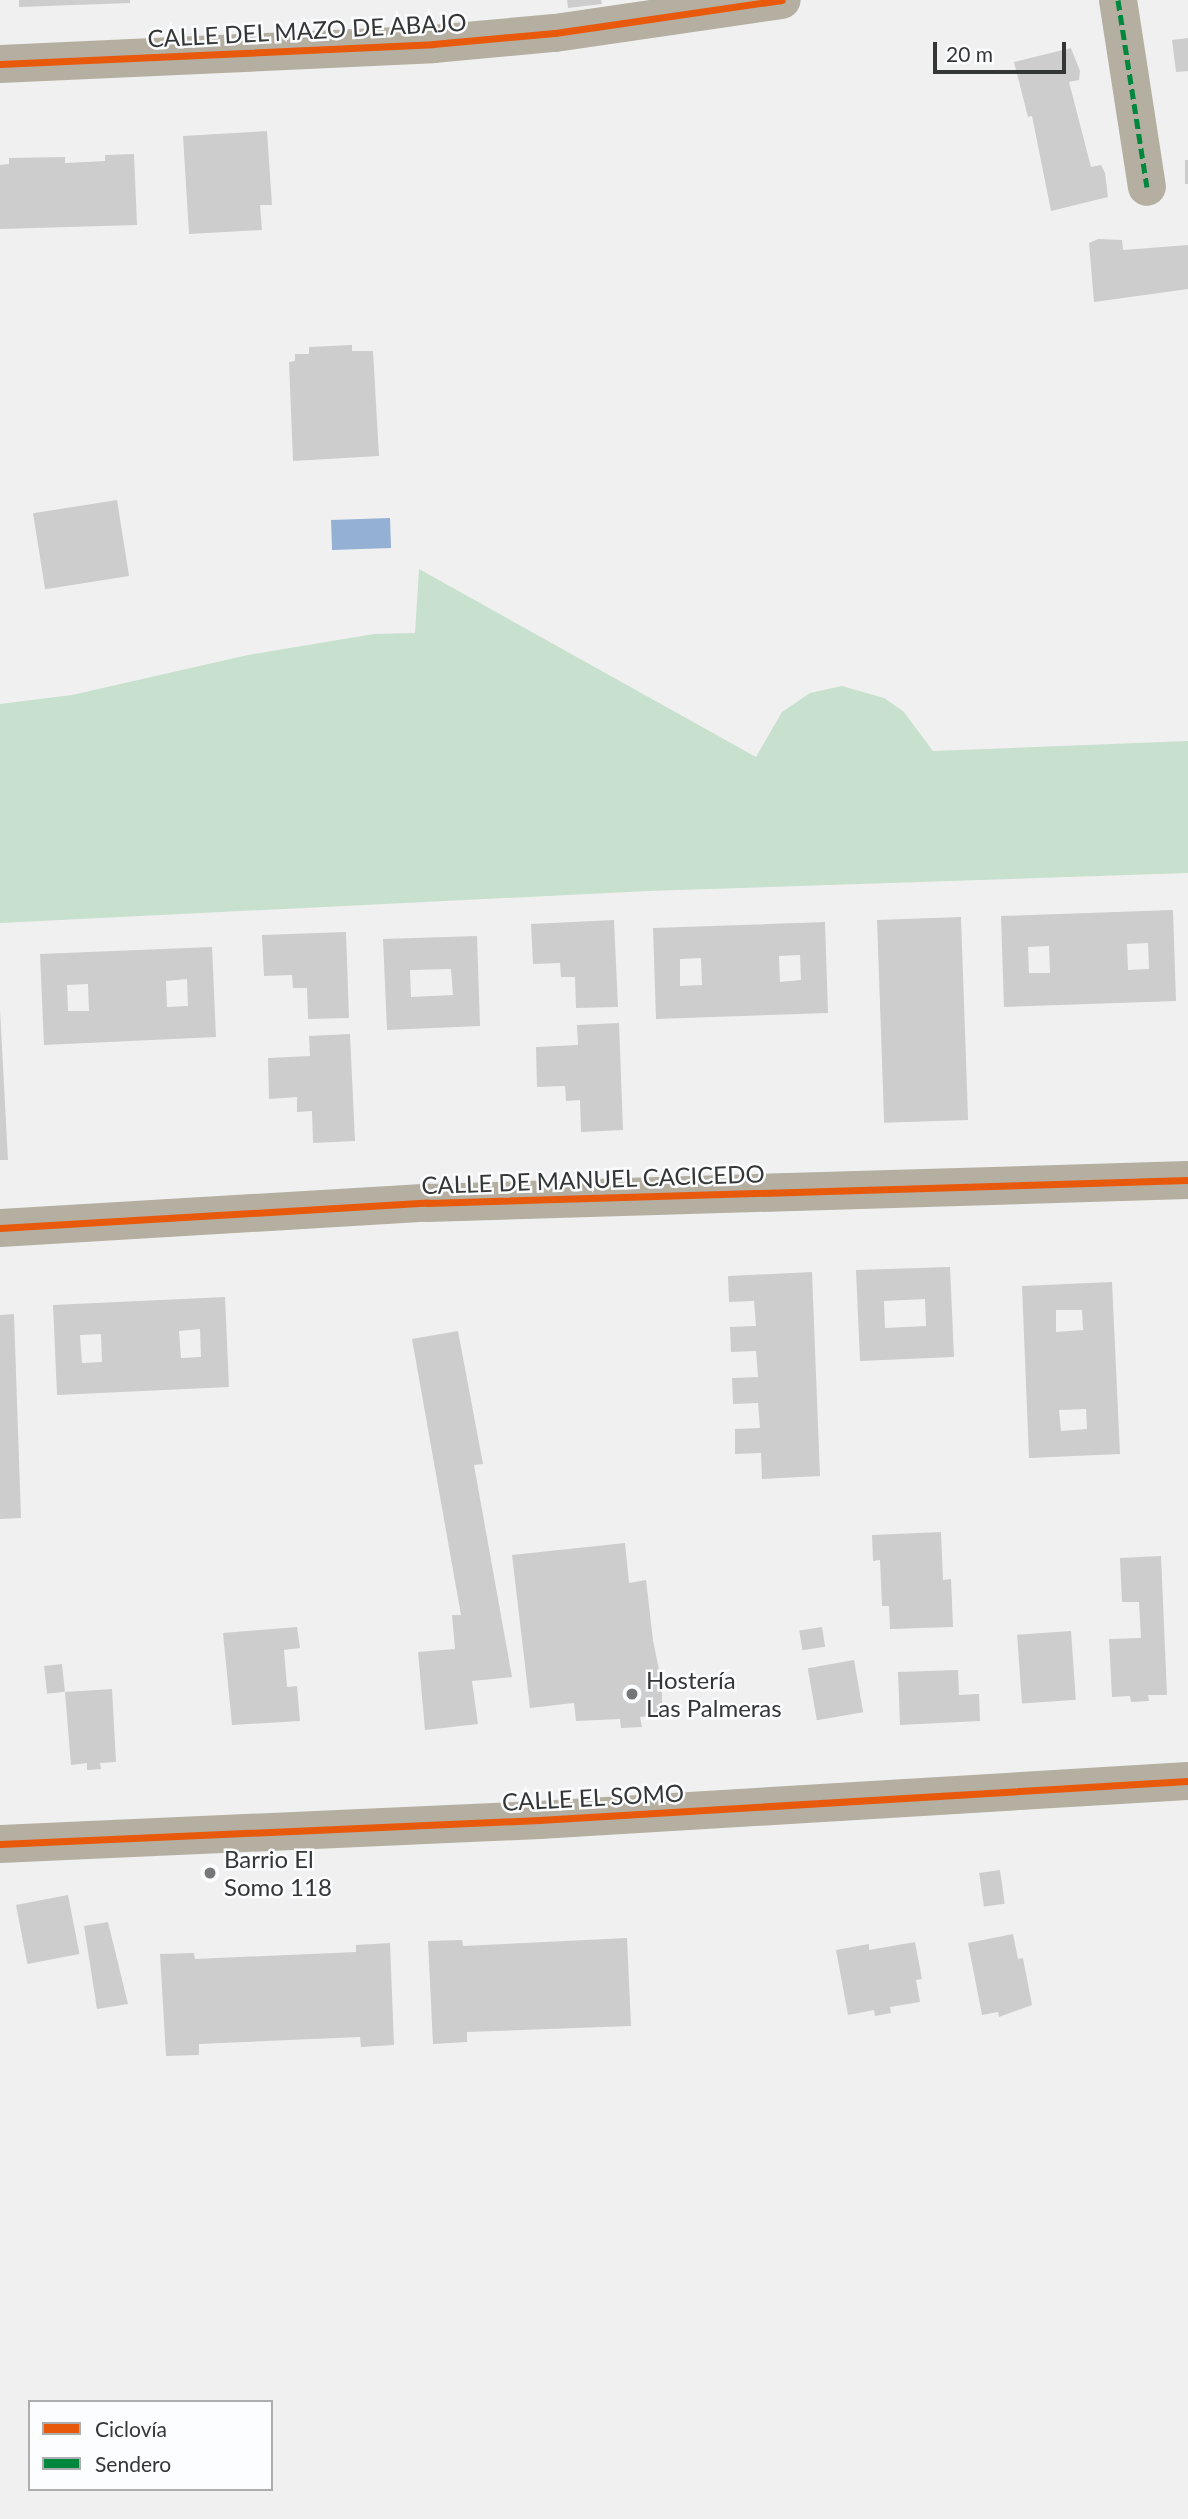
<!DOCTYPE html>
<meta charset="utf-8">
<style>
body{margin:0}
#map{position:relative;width:1188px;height:2519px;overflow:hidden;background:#f0f0f1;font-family:Lato,sans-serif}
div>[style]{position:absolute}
.green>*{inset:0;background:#c8e0ce}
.water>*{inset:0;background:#94b0d4;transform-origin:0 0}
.building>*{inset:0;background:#cdcdcd;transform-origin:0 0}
.street>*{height:38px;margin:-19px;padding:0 19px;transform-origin:19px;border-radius:19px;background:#b4afa1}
.quiet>*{height:5px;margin-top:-2.5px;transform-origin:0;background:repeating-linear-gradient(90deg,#00873e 0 10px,transparent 0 15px)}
.cycleway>*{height:7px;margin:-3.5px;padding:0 3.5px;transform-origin:3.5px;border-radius:3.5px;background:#e8590c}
.dots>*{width:19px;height:19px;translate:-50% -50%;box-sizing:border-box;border:4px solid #fcfdff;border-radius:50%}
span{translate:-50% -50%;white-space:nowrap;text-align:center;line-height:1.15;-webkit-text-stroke:5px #fcfdff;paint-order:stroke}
.street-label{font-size:24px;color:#353636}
.poi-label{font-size:24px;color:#353636}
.left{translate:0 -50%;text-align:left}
.legend{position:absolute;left:28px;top:2400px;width:245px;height:91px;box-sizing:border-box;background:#fcfdff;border:2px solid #acadaf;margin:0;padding:9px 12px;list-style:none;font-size:21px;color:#353636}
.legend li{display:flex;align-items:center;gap:14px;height:35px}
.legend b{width:35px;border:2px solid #acadaf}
.scale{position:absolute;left:933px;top:42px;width:133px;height:32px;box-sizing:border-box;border:4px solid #353636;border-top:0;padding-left:9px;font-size:21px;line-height:24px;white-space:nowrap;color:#353636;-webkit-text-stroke:5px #fcfdff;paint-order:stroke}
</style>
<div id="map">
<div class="green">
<i style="clip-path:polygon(419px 569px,756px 757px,782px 712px,810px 693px,842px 686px,884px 698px,903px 711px,933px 751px,1188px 741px,1188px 873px,648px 891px,0 923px,0 704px,72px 695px,248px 655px,374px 634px,415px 633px)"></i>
</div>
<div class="water">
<i style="left:390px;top:518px;width:30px;height:59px;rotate:88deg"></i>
</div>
<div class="building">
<i style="clip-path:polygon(19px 0,130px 0,130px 3px,19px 7px)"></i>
<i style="clip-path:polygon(567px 0,601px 0,602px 4px,568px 8px)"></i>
<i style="clip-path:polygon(1188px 38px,1188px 71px,1176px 72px,1172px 40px)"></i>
<i style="clip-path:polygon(1071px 48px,1080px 71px,1079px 80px,1069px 82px,1075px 105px,1091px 167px,1101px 165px,1105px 173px,1108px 197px,1051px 211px,1032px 116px,1028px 117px,1014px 62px)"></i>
<i style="clip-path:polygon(267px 131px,272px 205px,260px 205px,262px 230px,189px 234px,183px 136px)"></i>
<i style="clip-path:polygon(134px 154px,137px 225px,0 229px,0 165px,9px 164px,9px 158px,65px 157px,65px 163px,105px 161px,105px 155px)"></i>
<i style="left:1185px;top:160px;width:3px;height:24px"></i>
<i style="clip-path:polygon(1098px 239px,1122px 240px,1123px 250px,1188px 245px,1188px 289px,1094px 302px,1089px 243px)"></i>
<i style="clip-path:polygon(352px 345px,352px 351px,373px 351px,379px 456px,293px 461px,289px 362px,295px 361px,295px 354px,309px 354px,309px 347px)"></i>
<i style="left:117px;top:500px;width:77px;height:85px;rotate:81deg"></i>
<i style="clip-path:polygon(evenodd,1173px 910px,1176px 1001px,1004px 1007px,1001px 916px,1173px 910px,1148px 943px,1149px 969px,1128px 970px,1127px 944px,1148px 943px,1173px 910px,1049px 946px,1050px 973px,1029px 973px,1028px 947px,1049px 946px)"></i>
<i style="left:961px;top:917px;width:203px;height:84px;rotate:88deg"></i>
<i style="clip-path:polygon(614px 920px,618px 1007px,576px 1008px,575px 977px,561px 977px,560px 963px,533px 964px,531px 924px)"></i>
<i style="clip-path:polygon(evenodd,825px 922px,828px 1013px,656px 1019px,653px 928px,825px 922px,800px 955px,801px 980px,780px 982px,779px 956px,800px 955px,825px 922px,701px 958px,702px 985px,680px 986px,680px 959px,701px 958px)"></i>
<i style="clip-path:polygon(346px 932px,349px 1018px,308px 1019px,307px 988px,293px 988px,292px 975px,264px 976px,262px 935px)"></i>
<i style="clip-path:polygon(evenodd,477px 936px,480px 1026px,387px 1030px,383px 939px,477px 936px,451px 969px,453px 995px,411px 997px,410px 970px,451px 969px)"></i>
<i style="clip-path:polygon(evenodd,212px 947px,216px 1037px,44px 1045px,40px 954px,212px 947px,187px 979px,188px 1006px,167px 1007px,166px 981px,187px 979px,212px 947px,88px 984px,89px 1011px,68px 1011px,67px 985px,88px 984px)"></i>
<i style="clip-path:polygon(0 1010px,8px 1160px,0 1160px)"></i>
<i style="clip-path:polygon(619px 1023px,623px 1130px,581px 1132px,580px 1100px,566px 1101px,565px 1086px,537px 1087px,536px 1047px,578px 1045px,577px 1025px)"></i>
<i style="clip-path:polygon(350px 1034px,355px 1141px,313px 1143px,312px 1111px,297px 1112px,297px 1097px,269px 1099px,268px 1058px,310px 1056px,309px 1036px)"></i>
<i style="clip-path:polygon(evenodd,950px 1267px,954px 1357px,860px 1361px,856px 1270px,950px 1267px,925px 1299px,926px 1326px,885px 1328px,884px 1301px,925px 1299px)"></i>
<i style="clip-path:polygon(812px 1272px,820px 1476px,762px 1479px,761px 1453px,735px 1454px,735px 1429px,760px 1428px,758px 1403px,733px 1404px,732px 1378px,758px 1377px,756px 1351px,731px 1352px,730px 1327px,756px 1326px,754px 1301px,729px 1302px,728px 1276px)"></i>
<i style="clip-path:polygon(evenodd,1112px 1282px,1120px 1454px,1029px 1458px,1022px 1286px,1112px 1282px,1056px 1310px,1082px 1310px,1083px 1330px,1056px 1332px,1056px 1310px,1112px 1282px,1086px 1409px,1087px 1429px,1061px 1431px,1059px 1410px,1086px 1409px)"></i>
<i style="clip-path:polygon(evenodd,225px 1297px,229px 1387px,57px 1395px,53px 1305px,225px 1297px,200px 1329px,201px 1357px,181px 1358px,179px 1331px,200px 1329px,225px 1297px,101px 1334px,102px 1362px,82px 1363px,80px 1335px,101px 1334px)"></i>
<i style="clip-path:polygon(14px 1314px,21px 1518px,0 1519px,0 1315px)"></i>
<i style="clip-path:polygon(458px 1331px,483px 1464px,474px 1465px,512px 1677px,472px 1681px,478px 1724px,425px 1730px,418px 1652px,455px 1649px,452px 1615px,461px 1615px,412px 1339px)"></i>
<i style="clip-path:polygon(941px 1532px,943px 1580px,951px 1579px,953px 1627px,890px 1629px,889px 1606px,882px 1606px,880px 1560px,873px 1561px,872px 1535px)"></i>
<i style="clip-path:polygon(625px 1543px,629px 1583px,646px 1580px,653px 1640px,659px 1670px,662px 1670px,662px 1715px,640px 1717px,642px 1727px,621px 1728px,620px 1719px,576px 1721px,574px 1703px,530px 1708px,512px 1555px)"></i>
<i style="clip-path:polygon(1161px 1556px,1167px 1695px,1148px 1695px,1149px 1701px,1131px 1702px,1130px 1696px,1112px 1697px,1109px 1639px,1141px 1638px,1139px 1602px,1122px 1602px,1120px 1558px)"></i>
<i style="clip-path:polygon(297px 1627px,300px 1648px,284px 1650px,287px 1687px,297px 1686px,300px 1721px,232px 1725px,223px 1633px)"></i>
<i style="left:822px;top:1627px;width:20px;height:23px;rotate:81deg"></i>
<i style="left:1071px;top:1631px;width:69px;height:54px;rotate:86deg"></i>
<i style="left:854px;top:1660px;width:53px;height:47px;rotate:80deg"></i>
<i style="left:62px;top:1664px;width:28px;height:18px;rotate:84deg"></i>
<i style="clip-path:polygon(958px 1670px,959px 1695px,979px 1694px,980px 1721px,900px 1725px,898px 1672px)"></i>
<i style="clip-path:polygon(112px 1689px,116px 1762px,100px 1763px,101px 1769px,87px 1770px,87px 1763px,71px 1765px,65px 1692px)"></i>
<i style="left:1000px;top:1870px;width:34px;height:21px;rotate:82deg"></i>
<i style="left:68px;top:1895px;width:60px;height:53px;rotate:79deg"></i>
<i style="clip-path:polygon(108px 1922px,128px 2004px,97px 2009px,84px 1926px)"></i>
<i style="clip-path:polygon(1013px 1934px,1018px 1959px,1023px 1958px,1032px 2005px,999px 2017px,998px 2012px,982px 2015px,968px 1943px)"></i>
<i style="clip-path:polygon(627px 1938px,631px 2026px,467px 2032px,467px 2042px,433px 2044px,428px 1941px,462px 1940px,463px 1946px)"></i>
<i style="clip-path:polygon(915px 1942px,922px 1979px,916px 1980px,920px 2002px,890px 2007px,891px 2013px,875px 2016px,874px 2010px,848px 2015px,836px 1950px,869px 1944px,869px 1950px)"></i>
<i style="clip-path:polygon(390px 1943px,394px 2045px,361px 2047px,360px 2037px,199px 2044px,199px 2055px,166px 2056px,160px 1954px,194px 1953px,195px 1959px,356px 1952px,356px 1945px)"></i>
</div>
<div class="street">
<i style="left:1118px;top:0;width:189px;rotate:81.2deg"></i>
<i style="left:0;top:64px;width:433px;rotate:-2.6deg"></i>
<i style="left:433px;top:44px;width:122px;rotate:-5.2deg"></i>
<i style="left:555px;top:33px;width:229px;rotate:-8.3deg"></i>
<i style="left:0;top:1228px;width:428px;rotate:-3.4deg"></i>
<i style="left:427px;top:1203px;width:761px;rotate:-1.73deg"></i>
<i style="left:0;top:1844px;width:540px;rotate:-2.55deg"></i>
<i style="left:539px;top:1820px;width:650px;rotate:-3.44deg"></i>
</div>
<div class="quiet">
<i style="left:1118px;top:0;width:189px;rotate:81.2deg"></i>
</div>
<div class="cycleway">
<i style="left:0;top:64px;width:433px;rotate:-2.6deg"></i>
<i style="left:433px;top:44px;width:122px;rotate:-5.2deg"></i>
<i style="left:555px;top:33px;width:229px;rotate:-8.3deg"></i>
<i style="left:0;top:1228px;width:428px;rotate:-3.4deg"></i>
<i style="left:427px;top:1203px;width:761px;rotate:-1.73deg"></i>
<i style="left:0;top:1844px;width:540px;rotate:-2.55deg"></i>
<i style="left:539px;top:1820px;width:650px;rotate:-3.44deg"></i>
</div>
<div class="dots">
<i style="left:632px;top:1694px;background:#767777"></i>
<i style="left:210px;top:1873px;background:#767777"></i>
</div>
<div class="street-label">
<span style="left:307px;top:30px;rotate:-3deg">CALLE DEL MAZO DE ABAJO</span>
<span style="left:593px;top:1179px;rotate:-2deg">CALLE DE MANUEL CACICEDO</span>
<span style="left:593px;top:1797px;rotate:-3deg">CALLE EL SOMO</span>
</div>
<div class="poi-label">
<span class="left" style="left:646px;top:1694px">Hostería<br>Las Palmeras</span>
<span class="left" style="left:224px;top:1873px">Barrio El<br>Somo 118</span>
</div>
<ul class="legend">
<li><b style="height:9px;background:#e8590c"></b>Ciclovía</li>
<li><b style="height:9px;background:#00873e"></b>Sendero</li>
</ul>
<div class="scale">20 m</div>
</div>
